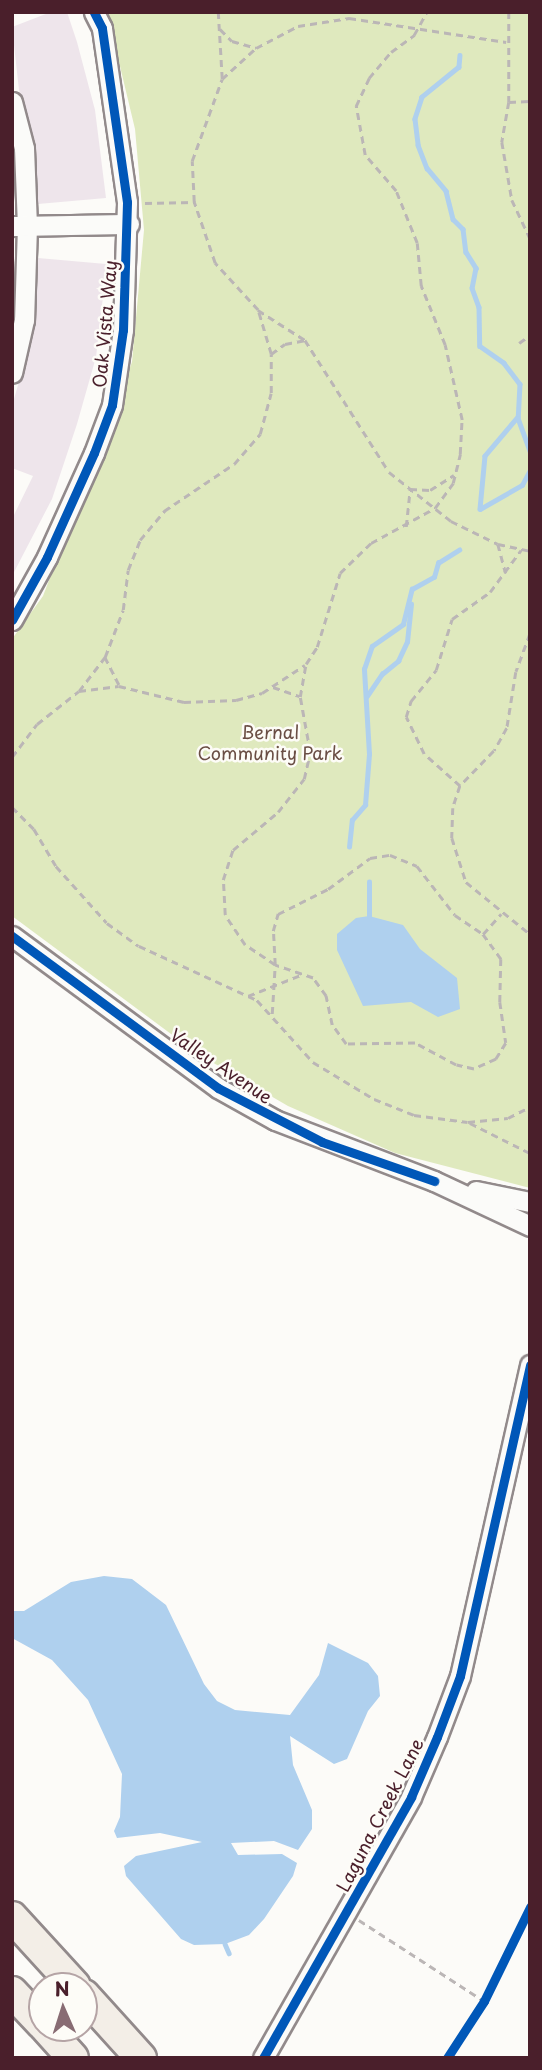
<!DOCTYPE html>
<style>
body{margin:0}
#map{position:relative;width:542px;height:2070px;overflow:hidden;background:#fcfbf8;font-family:"Playpen Sans",sans-serif}
div>[style]{position:absolute}
.green>*{inset:0;background:#dfe9be}
.water>*{inset:0;background:#afd0ee}
.stream>*{height:4.5px;margin:-2.25px;padding:0 2.25px;transform-origin:2.25px;border-radius:2.25px;background:#afd0ee}
.building>*{inset:0;background:#eee5eb}
.path>*{height:2.5px;margin-top:-1.25px;transform-origin:0;background:repeating-linear-gradient(90deg,#bbb6b6 0 7px,transparent 0 12px)}
.roads{filter:drop-shadow(2px 0 #928a8b) drop-shadow(-2px 0 #928a8b) drop-shadow(0 2px #928a8b) drop-shadow(0 -2px #928a8b)}
.minor>*{height:19px;margin:-9.5px;padding:0 9.5px;transform-origin:9.5px;border-radius:9.5px;background:#fbfbf9}
.highway>*{height:30px;margin:-15px;padding:0 15px;transform-origin:15px;border-radius:15px;background:#f3eee7}
.cycleway>*{height:9px;margin:-4.5px;padding:0 4.5px;transform-origin:4.5px;border-radius:4.5px;background:#0057b8}
span{translate:-50% -50%;white-space:nowrap;text-align:center;line-height:1.15;-webkit-text-stroke:5px #fdfcf7;paint-order:stroke}
.street-label{font-size:18px;color:#4a1f2b}
.park-label{font-size:18px;color:#6a4e44}
.frame{position:absolute;inset:0;border:14px solid #4a1f2b;pointer-events:none}
.north{position:absolute;left:28px;top:1972px;width:70px;height:70px;box-sizing:border-box;background:#fdfcf7;border:2px solid #b5a4a5;border-radius:50%;rotate:357deg;font-size:19px;font-weight:700;line-height:28px;text-align:center;color:#4a1f2b}
.north::after{content:'';display:block;margin:auto;width:24px;height:32px;background:#886c73;clip-path:polygon(50% 0,100% 100%,50% 72%,0 100%)}
</style>
<div id="map">
<div class="green">
<i style="clip-path:polygon(107px 12px,530px 12px,530px 1188px,395px 1153px,288px 1106px,198px 1054px,12px 916px,12px 639px,43px 596px,132px 362px,144px 230px,135px 129px)"></i>
</div>
<div class="water">
<i style="clip-path:polygon(369px 916px,403px 925px,420px 949px,457px 978px,460px 1009px,438px 1017px,411px 1002px,363px 1006px,337px 950px,337px 934px,356px 918px)"></i>
<i style="clip-path:polygon(104px 1576px,132px 1579px,166px 1605px,204px 1684px,217px 1701px,235px 1710px,290px 1715px,319px 1675px,328px 1643px,368px 1663px,378px 1676px,380px 1696px,368px 1711px,347px 1759px,334px 1764px,290px 1736px,293px 1765px,312px 1810px,312px 1829px,298px 1850px,274px 1841px,231px 1843px,238px 1855px,282px 1854px,297px 1863px,293px 1876px,264px 1919px,249px 1935px,225px 1944px,194px 1945px,181px 1939px,126px 1876px,124px 1866px,136px 1856px,202px 1842px,160px 1833px,117px 1838px,114px 1831px,120px 1817px,122px 1774px,88px 1700px,52px 1660px,12px 1638px,12px 1611px,24px 1611px,71px 1582px)"></i>
</div>
<div class="stream">
<i style="left:460px;top:55px;width:12px;rotate:95deg"></i>
<i style="left:459px;top:67px;width:48px;rotate:141deg"></i>
<i style="left:422px;top:97px;width:23px;rotate:108deg"></i>
<i style="left:415px;top:119px;width:26px;rotate:83deg"></i>
<i style="left:418px;top:145px;width:25px;rotate:69deg"></i>
<i style="left:427px;top:168px;width:30px;rotate:50deg"></i>
<i style="left:446px;top:191px;width:29px;rotate:76deg"></i>
<i style="left:453px;top:219px;width:14px;rotate:45deg"></i>
<i style="left:463px;top:229px;width:23px;rotate:83deg"></i>
<i style="left:466px;top:252px;width:19px;rotate:58deg"></i>
<i style="left:476px;top:268px;width:20px;rotate:101deg"></i>
<i style="left:472px;top:288px;width:20px;rotate:70deg"></i>
<i style="left:479px;top:307px;width:39px;rotate:89deg"></i>
<i style="left:480px;top:346px;width:29px;rotate:35deg"></i>
<i style="left:504px;top:363px;width:26px;rotate:53deg"></i>
<i style="left:520px;top:384px;width:33px;rotate:93deg"></i>
<i style="left:518px;top:417px;width:51px;rotate:130.2deg"></i>
<i style="left:485px;top:456px;width:53px;rotate:95.4deg"></i>
<i style="left:518px;top:418px;width:35px;rotate:70deg"></i>
<i style="left:480px;top:509px;width:48px;rotate:-29.7deg"></i>
<i style="left:522px;top:485px;width:17px;rotate:-62deg"></i>
<i style="left:367px;top:696px;width:27px;rotate:-56deg"></i>
<i style="left:382px;top:674px;width:21px;rotate:-39deg"></i>
<i style="left:398px;top:661px;width:21px;rotate:-65deg"></i>
<i style="left:407px;top:642px;width:38px;rotate:-84deg"></i>
<i style="left:349px;top:847px;width:27px;rotate:-84deg"></i>
<i style="left:352px;top:820px;width:20px;rotate:-49deg"></i>
<i style="left:365px;top:805px;width:51px;rotate:-85.5deg"></i>
<i style="left:369px;top:754px;width:85px;rotate:-93.4deg"></i>
<i style="left:364px;top:669px;width:24px;rotate:-71deg"></i>
<i style="left:372px;top:646px;width:38px;rotate:-35deg"></i>
<i style="left:403px;top:624px;width:36px;rotate:-76deg"></i>
<i style="left:412px;top:589px;width:25px;rotate:-29deg"></i>
<i style="left:434px;top:577px;width:15px;rotate:-74deg"></i>
<i style="left:438px;top:563px;width:25px;rotate:-32deg"></i>
<i style="left:369px;top:916px;width:34px;rotate:-90deg"></i>
<i style="left:225px;top:1944px;width:10px;rotate:66deg"></i>
</div>
<div class="building">
<i style="clip-path:polygon(51px 12px,67px 12px,77px 42px,95px 110px,106px 198px,38px 204px,36px 145px,19px 90px,12px 27px)"></i>
<i style="clip-path:polygon(38px 258px,106px 264px,104px 288px,96px 357px,77px 424px,52px 499px,12px 576px,12px 519px,33px 476px,12px 468px,12px 406px,36px 322px)"></i>
</div>
<div class="path">
<i style="left:509px;top:12px;width:90px;rotate:90deg"></i>
<i style="left:509px;top:102px;width:41px;rotate:99.9deg"></i>
<i style="left:502px;top:142px;width:59px;rotate:80.2deg"></i>
<i style="left:512px;top:200px;width:42px;rotate:64.7deg"></i>
<i style="left:220px;top:29px;width:17px;rotate:45deg"></i>
<i style="left:232px;top:41px;width:25px;rotate:16deg"></i>
<i style="left:222px;top:79px;width:46px;rotate:-42.4deg"></i>
<i style="left:256px;top:48px;width:47px;rotate:-27.6deg"></i>
<i style="left:298px;top:26px;width:52px;rotate:-8.9deg"></i>
<i style="left:349px;top:18px;width:159px;rotate:8.7deg"></i>
<i style="left:509px;top:102px;width:21px;rotate:-3deg"></i>
<i style="left:145px;top:203px;width:49px;rotate:-1.2deg"></i>
<i style="left:258px;top:310px;width:56px;rotate:32.6deg"></i>
<i style="left:305px;top:340px;width:156px;rotate:57.5deg"></i>
<i style="left:389px;top:472px;width:79px;rotate:38.3deg"></i>
<i style="left:451px;top:521px;width:52px;rotate:26.1deg"></i>
<i style="left:498px;top:544px;width:33px;rotate:12deg"></i>
<i style="left:519px;top:343px;width:14px;rotate:-36deg"></i>
<i style="left:271px;top:354px;width:17px;rotate:-36deg"></i>
<i style="left:285px;top:344px;width:20px;rotate:-11deg"></i>
<i style="left:406px;top:527px;width:38px;rotate:-84deg"></i>
<i style="left:410px;top:489px;width:20px;rotate:3deg"></i>
<i style="left:430px;top:490px;width:28px;rotate:-32deg"></i>
<i style="left:498px;top:544px;width:30px;rotate:75deg"></i>
<i style="left:530px;top:634px;width:40px;rotate:110.2deg"></i>
<i style="left:516px;top:672px;width:57px;rotate:99.1deg"></i>
<i style="left:507px;top:728px;width:26px;rotate:119deg"></i>
<i style="left:494px;top:751px;width:49px;rotate:134.2deg"></i>
<i style="left:460px;top:786px;width:23px;rotate:108deg"></i>
<i style="left:453px;top:808px;width:30px;rotate:92deg"></i>
<i style="left:452px;top:838px;width:46px;rotate:72.3deg"></i>
<i style="left:466px;top:882px;width:82px;rotate:39.1deg"></i>
<i style="left:105px;top:657px;width:31px;rotate:63deg"></i>
<i style="left:273px;top:687px;width:28px;rotate:19deg"></i>
<i style="left:79px;top:691px;width:40px;rotate:-7.1deg"></i>
<i style="left:119px;top:686px;width:67px;rotate:13.8deg"></i>
<i style="left:184px;top:702px;width:52px;rotate:-2.2deg"></i>
<i style="left:236px;top:700px;width:27px;rotate:-15deg"></i>
<i style="left:262px;top:693px;width:51px;rotate:-33.1deg"></i>
<i style="left:12px;top:757px;width:41px;rotate:-52.9deg"></i>
<i style="left:37px;top:724px;width:53px;rotate:-38.2deg"></i>
<i style="left:79px;top:691px;width:43px;rotate:-52.6deg"></i>
<i style="left:105px;top:657px;width:50px;rotate:-69deg"></i>
<i style="left:123px;top:610px;width:40px;rotate:-82.9deg"></i>
<i style="left:128px;top:570px;width:32px;rotate:-68deg"></i>
<i style="left:140px;top:540px;width:38px;rotate:-50deg"></i>
<i style="left:164px;top:511px;width:84px;rotate:-33.9deg"></i>
<i style="left:234px;top:464px;width:40px;rotate:-49deg"></i>
<i style="left:260px;top:434px;width:42px;rotate:-75deg"></i>
<i style="left:271px;top:393px;width:39px;rotate:-90deg"></i>
<i style="left:271px;top:354px;width:46px;rotate:-106.5deg"></i>
<i style="left:258px;top:310px;width:64px;rotate:-132.5deg"></i>
<i style="left:215px;top:263px;width:65px;rotate:-109deg"></i>
<i style="left:194px;top:202px;width:41px;rotate:-92.8deg"></i>
<i style="left:192px;top:161px;width:87px;rotate:-69.9deg"></i>
<i style="left:222px;top:79px;width:67px;rotate:-93.4deg"></i>
<i style="left:460px;top:786px;width:48px;rotate:-138.4deg"></i>
<i style="left:424px;top:754px;width:41px;rotate:-115.9deg"></i>
<i style="left:406px;top:717px;width:17px;rotate:-73deg"></i>
<i style="left:411px;top:701px;width:40px;rotate:-51deg"></i>
<i style="left:436px;top:670px;width:53px;rotate:-72.6deg"></i>
<i style="left:452px;top:619px;width:47px;rotate:-35.4deg"></i>
<i style="left:490px;top:592px;width:52px;rotate:-53.6deg"></i>
<i style="left:12px;top:807px;width:31px;rotate:45deg"></i>
<i style="left:34px;top:829px;width:43px;rotate:59.3deg"></i>
<i style="left:56px;top:866px;width:76px;rotate:48.2deg"></i>
<i style="left:107px;top:923px;width:39px;rotate:36deg"></i>
<i style="left:139px;top:946px;width:130px;rotate:24.6deg"></i>
<i style="left:257px;top:1000px;width:84px;rotate:47.9deg"></i>
<i style="left:313px;top:1062px;width:71px;rotate:31.2deg"></i>
<i style="left:374px;top:1099px;width:43px;rotate:21.8deg"></i>
<i style="left:414px;top:1115px;width:54px;rotate:7.4deg"></i>
<i style="left:468px;top:1122px;width:40px;rotate:-5.7deg"></i>
<i style="left:508px;top:1118px;width:25px;rotate:-27deg"></i>
<i style="left:483px;top:934px;width:27px;rotate:-48deg"></i>
<i style="left:248px;top:996px;width:59px;rotate:-21.8deg"></i>
<i style="left:272px;top:1014px;width:49px;rotate:-86.5deg"></i>
<i style="left:275px;top:965px;width:34px;rotate:-93deg"></i>
<i style="left:273px;top:931px;width:18px;rotate:-74deg"></i>
<i style="left:278px;top:914px;width:56px;rotate:-26.6deg"></i>
<i style="left:328px;top:889px;width:52px;rotate:-36.4deg"></i>
<i style="left:370px;top:858px;width:20px;rotate:-9deg"></i>
<i style="left:390px;top:855px;width:29px;rotate:22deg"></i>
<i style="left:417px;top:866px;width:62px;rotate:52.2deg"></i>
<i style="left:455px;top:915px;width:34px;rotate:34deg"></i>
<i style="left:483px;top:934px;width:31px;rotate:54deg"></i>
<i style="left:501px;top:959px;width:43px;rotate:91.3deg"></i>
<i style="left:500px;top:1002px;width:41px;rotate:81.7deg"></i>
<i style="left:506px;top:1043px;width:19px;rotate:122deg"></i>
<i style="left:496px;top:1059px;width:24px;rotate:156deg"></i>
<i style="left:474px;top:1069px;width:18px;rotate:-167deg"></i>
<i style="left:456px;top:1065px;width:47px;rotate:-151.8deg"></i>
<i style="left:415px;top:1043px;width:69px;rotate:179.2deg"></i>
<i style="left:346px;top:1044px;width:24px;rotate:-126deg"></i>
<i style="left:332px;top:1025px;width:30px;rotate:-102deg"></i>
<i style="left:326px;top:996px;width:22px;rotate:-126deg"></i>
<i style="left:313px;top:978px;width:40px;rotate:-161.1deg"></i>
<i style="left:275px;top:965px;width:36px;rotate:-146deg"></i>
<i style="left:245px;top:945px;width:36px;rotate:-124deg"></i>
<i style="left:225px;top:915px;width:35px;rotate:-93deg"></i>
<i style="left:223px;top:880px;width:32px;rotate:-72deg"></i>
<i style="left:233px;top:850px;width:59px;rotate:-40.2deg"></i>
<i style="left:278px;top:812px;width:42px;rotate:-51.8deg"></i>
<i style="left:304px;top:779px;width:28px;rotate:-77deg"></i>
<i style="left:310px;top:752px;width:56px;rotate:-100.3deg"></i>
<i style="left:300px;top:697px;width:34px;rotate:-80deg"></i>
<i style="left:306px;top:664px;width:20px;rotate:-57deg"></i>
<i style="left:317px;top:647px;width:77px;rotate:-72.7deg"></i>
<i style="left:340px;top:573px;width:43px;rotate:-44.1deg"></i>
<i style="left:371px;top:543px;width:73px;rotate:-28.7deg"></i>
<i style="left:435px;top:508px;width:31px;rotate:-54deg"></i>
<i style="left:453px;top:483px;width:30px;rotate:-76deg"></i>
<i style="left:460px;top:454px;width:34px;rotate:-87deg"></i>
<i style="left:462px;top:420px;width:77px;rotate:-102.8deg"></i>
<i style="left:445px;top:345px;width:64px;rotate:-112.1deg"></i>
<i style="left:421px;top:286px;width:43px;rotate:-95.3deg"></i>
<i style="left:417px;top:243px;width:56px;rotate:-112deg"></i>
<i style="left:396px;top:191px;width:48px;rotate:-130.7deg"></i>
<i style="left:365px;top:155px;width:50px;rotate:-100.4deg"></i>
<i style="left:356px;top:106px;width:31px;rotate:-65deg"></i>
<i style="left:369px;top:78px;width:34px;rotate:-50deg"></i>
<i style="left:391px;top:52px;width:29px;rotate:-36deg"></i>
<i style="left:414px;top:35px;width:26px;rotate:-61deg"></i>
<i style="left:470px;top:1123px;width:67px;rotate:26.6deg"></i>
<i style="left:359px;top:1920px;width:149px;rotate:32.9deg"></i>
</div>
<div class="roads">
<div class="minor">
<i style="left:12px;top:102px;width:48px;rotate:75.4deg"></i>
<i style="left:24px;top:148px;width:78px;rotate:87.8deg"></i>
<i style="left:27px;top:226px;width:94px;rotate:91.8deg"></i>
<i style="left:24px;top:320px;width:54px;rotate:102.8deg"></i>
<i style="left:12px;top:226px;width:117px;rotate:-1deg"></i>
<i style="left:12px;top:620px;width:72px;rotate:-60.9deg"></i>
<i style="left:47px;top:557px;width:114px;rotate:-65.7deg"></i>
<i style="left:94px;top:453px;width:51px;rotate:-69.4deg"></i>
<i style="left:112px;top:405px;width:76px;rotate:-81.7deg"></i>
<i style="left:123px;top:330px;width:128px;rotate:-88.2deg"></i>
<i style="left:127px;top:202px;width:176px;rotate:-98.2deg"></i>
<i style="left:102px;top:28px;width:18px;rotate:-117deg"></i>
<i style="left:12px;top:936px;width:256px;rotate:36.4deg"></i>
<i style="left:218px;top:1088px;width:65px;rotate:29.3deg"></i>
<i style="left:275px;top:1120px;width:170px;rotate:21deg"></i>
<i style="left:434px;top:1181px;width:106px;rotate:25.1deg"></i>
<i style="left:476px;top:1191px;width:55px;rotate:11.5deg"></i>
<i style="left:263px;top:2058px;width:300px;rotate:-60.4deg"></i>
<i style="left:411px;top:1797px;width:65px;rotate:-66.6deg"></i>
<i style="left:437px;top:1737px;width:65px;rotate:-69.3deg"></i>
<i style="left:460px;top:1676px;width:319px;rotate:-77.3deg"></i>
</div>
<div class="highway">
<i style="left:12px;top:1917px;width:93px;rotate:47.6deg"></i>
<i style="left:12px;top:1992px;width:44px;rotate:46.8deg"></i>
<i style="left:84px;top:1995px;width:85px;rotate:47.9deg"></i>
<i style="left:46px;top:2028px;width:40px;rotate:48deg"></i>
</div>
</div>
<div class="cycleway">
<i style="left:12px;top:620px;width:72px;rotate:-60.9deg"></i>
<i style="left:47px;top:557px;width:114px;rotate:-65.7deg"></i>
<i style="left:94px;top:453px;width:51px;rotate:-69.4deg"></i>
<i style="left:112px;top:405px;width:76px;rotate:-81.7deg"></i>
<i style="left:123px;top:330px;width:128px;rotate:-88.2deg"></i>
<i style="left:127px;top:202px;width:176px;rotate:-98.2deg"></i>
<i style="left:102px;top:28px;width:18px;rotate:-117deg"></i>
<i style="left:12px;top:936px;width:256px;rotate:36.4deg"></i>
<i style="left:218px;top:1088px;width:117px;rotate:27.4deg"></i>
<i style="left:322px;top:1142px;width:119px;rotate:19.2deg"></i>
<i style="left:263px;top:2058px;width:300px;rotate:-60.4deg"></i>
<i style="left:411px;top:1797px;width:65px;rotate:-66.6deg"></i>
<i style="left:437px;top:1737px;width:65px;rotate:-69.3deg"></i>
<i style="left:460px;top:1676px;width:319px;rotate:-77.3deg"></i>
<i style="left:447px;top:2058px;width:68px;rotate:-57deg"></i>
<i style="left:484px;top:2001px;width:105px;rotate:-63.9deg"></i>
</div>
<div class="street-label">
<span style="left:105px;top:324px;rotate:-85deg">Oak Vista Way</span>
<span style="left:221px;top:1066px;rotate:34deg">Valley Avenue</span>
<span style="left:380px;top:1815px;rotate:-63deg">Laguna Creek Lane</span>
</div>
<div class="park-label">
<span style="left:270px;top:743px">Bernal<br>Community Park</span>
</div>
<div class="frame"></div>
<div class="north">N</div>
</div>
